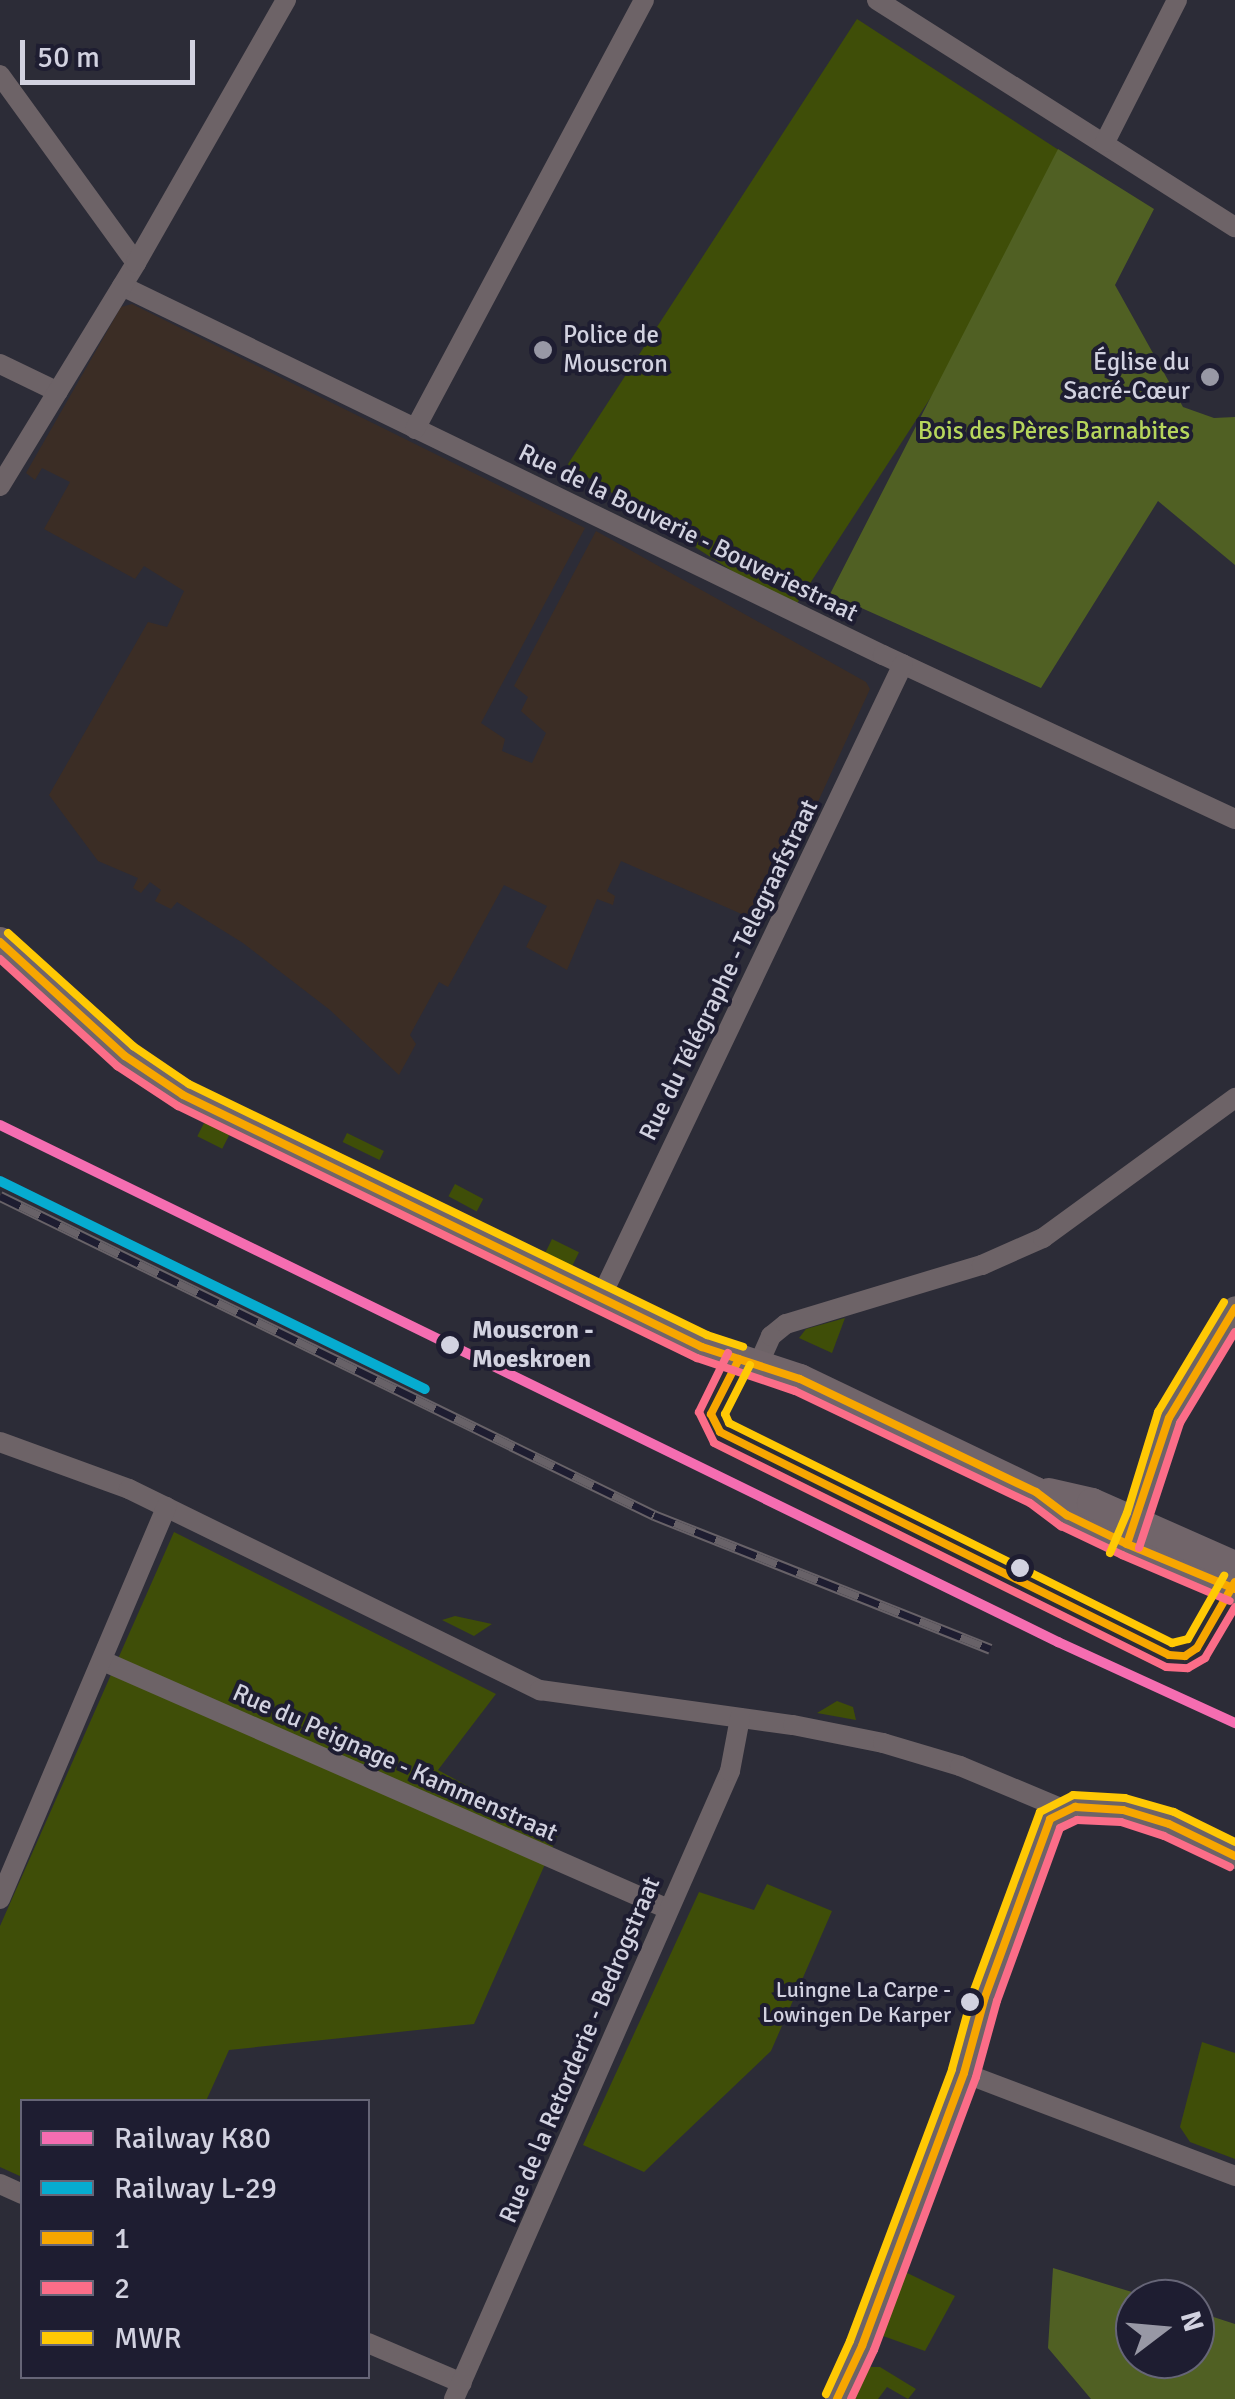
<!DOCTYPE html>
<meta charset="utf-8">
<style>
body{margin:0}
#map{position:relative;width:1235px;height:2399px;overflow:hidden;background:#2c2c37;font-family:Signika,sans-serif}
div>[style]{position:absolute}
.education>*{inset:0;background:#3b2d25}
.green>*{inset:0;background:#3f4e08;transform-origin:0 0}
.forest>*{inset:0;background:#506023}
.minor>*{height:20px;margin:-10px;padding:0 10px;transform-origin:10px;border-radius:10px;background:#6d6367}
.tertiary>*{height:25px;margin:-12.5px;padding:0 12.5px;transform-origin:12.5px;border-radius:12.5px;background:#6d6367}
.secondary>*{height:30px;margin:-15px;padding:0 15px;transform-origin:15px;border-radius:15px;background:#71656a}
.rail>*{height:11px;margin-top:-5.5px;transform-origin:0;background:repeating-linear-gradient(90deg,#1e1d31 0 22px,#686268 0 44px);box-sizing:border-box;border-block:2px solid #686268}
.bus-1>*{height:8px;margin:-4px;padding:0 4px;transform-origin:4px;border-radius:4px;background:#f7a600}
.bus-2>*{height:8px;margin:-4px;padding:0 4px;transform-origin:4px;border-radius:4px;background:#fb6d88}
.bus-3>*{height:8px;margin:-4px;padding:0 4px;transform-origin:4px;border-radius:4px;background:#ffc904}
.rail-1>*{height:10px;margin:-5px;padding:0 5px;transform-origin:5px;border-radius:5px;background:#f56db1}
.rail-2>*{height:10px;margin:-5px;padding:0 5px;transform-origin:5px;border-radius:5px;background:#06acd0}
.dots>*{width:28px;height:28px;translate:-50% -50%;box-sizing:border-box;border:5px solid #1e1d31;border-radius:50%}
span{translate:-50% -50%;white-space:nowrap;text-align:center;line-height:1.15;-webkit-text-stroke:8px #1e1d31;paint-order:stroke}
.bus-label{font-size:22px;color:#d2d2e0}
.right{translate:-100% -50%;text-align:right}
.poi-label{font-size:25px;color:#d2d2e0}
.left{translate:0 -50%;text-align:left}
.park-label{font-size:25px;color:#b6d65c}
.street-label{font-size:25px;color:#d2d2e0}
.stop-label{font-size:25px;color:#d2d2e0;font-weight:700}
.legend{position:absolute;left:20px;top:2099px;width:350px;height:280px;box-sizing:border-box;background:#1e1d31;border:2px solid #666577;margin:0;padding:12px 18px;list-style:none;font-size:30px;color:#d2d2e0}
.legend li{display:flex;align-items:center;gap:20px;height:50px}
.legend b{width:50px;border:2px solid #666577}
.north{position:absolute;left:1115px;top:2279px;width:100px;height:100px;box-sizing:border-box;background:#1e1d31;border:2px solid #666577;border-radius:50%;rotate:74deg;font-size:28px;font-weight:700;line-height:40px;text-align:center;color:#d2d2e0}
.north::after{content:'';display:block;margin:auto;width:35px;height:45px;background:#9898a5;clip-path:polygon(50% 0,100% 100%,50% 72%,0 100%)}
.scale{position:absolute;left:20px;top:40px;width:175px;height:45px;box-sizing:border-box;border:5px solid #d2d2e0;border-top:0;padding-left:12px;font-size:30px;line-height:35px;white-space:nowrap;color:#d2d2e0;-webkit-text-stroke:8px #1e1d31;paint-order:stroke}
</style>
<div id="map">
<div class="education">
<i style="clip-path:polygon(132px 304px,585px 528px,481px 723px,505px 739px,502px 751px,532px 763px,546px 733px,521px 711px,528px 697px,514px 686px,596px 531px,866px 682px,870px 689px,762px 923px,621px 861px,607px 891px,615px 896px,613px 905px,597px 899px,567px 970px,526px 947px,547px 906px,504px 885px,448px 987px,439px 982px,410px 1035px,416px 1044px,399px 1075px,330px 1010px,243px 943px,177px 902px,171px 909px,155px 901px,161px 890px,150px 882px,141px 893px,133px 888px,138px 878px,98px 861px,49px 795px,148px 622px,167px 627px,184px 591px,144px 566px,135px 579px,44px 529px,70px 482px,42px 468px,35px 480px,26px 473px,121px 307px)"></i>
</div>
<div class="green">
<i style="left:857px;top:19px;width:268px;height:531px;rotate:33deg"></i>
<i style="left:205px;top:1121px;width:28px;height:17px;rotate:27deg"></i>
<i style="left:347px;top:1133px;width:41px;height:10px;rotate:26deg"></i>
<i style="left:455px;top:1184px;width:32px;height:14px;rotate:28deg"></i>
<i style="left:552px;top:1239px;width:30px;height:16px;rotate:26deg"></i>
<i style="clip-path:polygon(845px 1318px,832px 1353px,799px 1338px,806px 1329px)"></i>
<i style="clip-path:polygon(174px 1532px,496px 1694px,438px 1770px,558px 1835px,474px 2024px,229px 2050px,206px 2101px,22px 2102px,22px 2177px,0 2167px,0 1926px)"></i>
<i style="clip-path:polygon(455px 1616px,492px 1624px,474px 1636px,442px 1620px)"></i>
<i style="clip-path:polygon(837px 1701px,853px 1707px,856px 1720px,817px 1713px)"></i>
<i style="clip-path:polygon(767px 1884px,832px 1911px,771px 2051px,644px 2172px,583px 2145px,699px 1892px,754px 1910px)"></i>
<i style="clip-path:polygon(1202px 2042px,1235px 2053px,1235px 2159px,1190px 2142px,1180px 2127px)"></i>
<i style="clip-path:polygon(901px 2270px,955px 2296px,925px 2351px,883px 2336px)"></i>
<i style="clip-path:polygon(870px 2367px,880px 2367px,916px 2389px,908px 2399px,887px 2387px,878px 2399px,854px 2399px)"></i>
</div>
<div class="forest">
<i style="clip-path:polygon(1058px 149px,1154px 209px,1115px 285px,1183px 407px,1214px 418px,1235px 417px,1235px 565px,1158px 501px,1041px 688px,830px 594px)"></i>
<i style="clip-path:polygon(1053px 2268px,1155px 2299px,1135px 2299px,1135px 2359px,1195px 2359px,1195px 2311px,1235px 2324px,1235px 2399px,1091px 2399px,1048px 2348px)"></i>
</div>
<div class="minor">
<i style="left:877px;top:0;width:424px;rotate:32.4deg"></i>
<i style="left:0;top:75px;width:232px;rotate:54.1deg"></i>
<i style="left:1105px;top:142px;width:159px;rotate:-63.1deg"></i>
<i style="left:122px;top:286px;width:846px;rotate:25.87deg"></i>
<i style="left:883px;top:655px;width:388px;rotate:25deg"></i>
<i style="left:0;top:364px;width:64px;rotate:25.8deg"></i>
<i style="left:415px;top:429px;width:486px;rotate:-61.9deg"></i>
<i style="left:0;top:486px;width:261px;rotate:-58.6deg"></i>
<i style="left:136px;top:263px;width:303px;rotate:-60.3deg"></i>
<i style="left:601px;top:1297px;width:701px;rotate:-64.49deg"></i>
<i style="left:759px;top:1363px;width:30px;rotate:-66deg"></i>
<i style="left:771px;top:1336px;width:19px;rotate:-39deg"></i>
<i style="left:786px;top:1324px;width:205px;rotate:-16.8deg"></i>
<i style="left:982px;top:1265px;width:67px;rotate:-23.9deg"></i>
<i style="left:1043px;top:1238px;width:238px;rotate:-36.1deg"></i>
<i style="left:0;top:1442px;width:137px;rotate:20deg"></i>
<i style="left:129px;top:1489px;width:458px;rotate:26.1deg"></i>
<i style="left:540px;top:1690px;width:255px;rotate:7.9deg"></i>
<i style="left:793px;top:1725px;width:92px;rotate:11.3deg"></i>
<i style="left:883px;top:1743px;width:80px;rotate:16.6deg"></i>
<i style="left:960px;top:1766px;width:114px;rotate:22.7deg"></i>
<i style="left:103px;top:1661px;width:617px;rotate:23.7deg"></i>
<i style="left:0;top:1899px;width:426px;rotate:-67deg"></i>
<i style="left:964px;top:2073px;width:290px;rotate:20.8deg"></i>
<i style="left:0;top:2184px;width:24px;rotate:24deg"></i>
<i style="left:368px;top:2343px;width:102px;rotate:23.1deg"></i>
<i style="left:454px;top:2399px;width:686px;rotate:-66.27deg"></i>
<i style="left:730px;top:1771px;width:54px;rotate:-79.3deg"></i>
</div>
<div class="tertiary">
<i style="left:1130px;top:1538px;width:126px;rotate:-72deg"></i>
<i style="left:1169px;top:1418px;width:128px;rotate:-59deg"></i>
<i style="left:837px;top:2399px;width:59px;rotate:-64.7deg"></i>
<i style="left:862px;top:2346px;width:291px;rotate:-69.5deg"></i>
<i style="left:964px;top:2073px;width:79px;rotate:-74.6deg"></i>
<i style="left:985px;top:1997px;width:189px;rotate:-69.9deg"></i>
<i style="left:1050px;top:1819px;width:28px;rotate:-26deg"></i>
<i style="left:1075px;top:1807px;width:48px;rotate:3.6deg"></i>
<i style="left:1123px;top:1810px;width:48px;rotate:16.9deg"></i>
<i style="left:1169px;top:1824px;width:73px;rotate:25.9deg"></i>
</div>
<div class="secondary">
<i style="left:0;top:942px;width:169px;rotate:42.4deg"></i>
<i style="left:125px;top:1056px;width:70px;rotate:33.9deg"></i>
<i style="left:183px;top:1095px;width:577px;rotate:25.9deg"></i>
<i style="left:702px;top:1347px;width:103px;rotate:18.1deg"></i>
<i style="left:800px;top:1379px;width:262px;rotate:25.6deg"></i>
<i style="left:1036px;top:1492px;width:39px;rotate:37deg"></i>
<i style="left:1067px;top:1515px;width:67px;rotate:25.8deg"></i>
<i style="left:1127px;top:1544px;width:117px;rotate:22.6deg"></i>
<i style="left:1049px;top:1493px;width:44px;rotate:13.1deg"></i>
<i style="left:1092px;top:1503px;width:156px;rotate:23.8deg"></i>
</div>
<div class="rail">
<i style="left:0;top:1196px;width:728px;rotate:26deg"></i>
<i style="left:654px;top:1515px;width:362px;rotate:21.7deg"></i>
</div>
<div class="bus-1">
<i style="left:0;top:942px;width:169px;rotate:42.4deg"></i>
<i style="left:125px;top:1056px;width:70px;rotate:33.9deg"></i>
<i style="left:183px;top:1095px;width:577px;rotate:25.9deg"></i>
<i style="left:702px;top:1347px;width:103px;rotate:18.1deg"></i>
<i style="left:800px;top:1379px;width:262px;rotate:25.6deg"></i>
<i style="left:1036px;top:1492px;width:39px;rotate:37deg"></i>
<i style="left:1067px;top:1515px;width:67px;rotate:25.8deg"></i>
<i style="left:1127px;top:1544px;width:117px;rotate:22.6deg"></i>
<i style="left:739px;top:1359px;width:62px;rotate:117deg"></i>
<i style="left:711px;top:1414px;width:20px;rotate:63deg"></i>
<i style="left:720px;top:1432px;width:501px;rotate:26.41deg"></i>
<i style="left:1169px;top:1655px;width:16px;rotate:4deg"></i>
<i style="left:1185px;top:1656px;width:14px;rotate:-34deg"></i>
<i style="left:1197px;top:1648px;width:76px;rotate:-60.1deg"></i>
<i style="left:1127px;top:1544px;width:133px;rotate:-71.6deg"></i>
<i style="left:1169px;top:1418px;width:128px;rotate:-59deg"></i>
<i style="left:837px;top:2399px;width:59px;rotate:-64.7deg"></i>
<i style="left:862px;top:2346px;width:291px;rotate:-69.5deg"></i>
<i style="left:964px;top:2073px;width:79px;rotate:-74.6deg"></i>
<i style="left:985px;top:1997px;width:189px;rotate:-69.9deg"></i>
<i style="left:1050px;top:1819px;width:28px;rotate:-26deg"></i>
<i style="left:1075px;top:1807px;width:48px;rotate:3.6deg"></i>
<i style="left:1123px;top:1810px;width:48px;rotate:16.9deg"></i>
<i style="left:1169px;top:1824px;width:73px;rotate:25.9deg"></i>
</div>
<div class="bus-2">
<i style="left:0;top:959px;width:159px;rotate:42.4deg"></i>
<i style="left:117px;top:1066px;width:73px;rotate:33.3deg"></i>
<i style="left:178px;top:1106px;width:577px;rotate:25.9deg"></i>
<i style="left:697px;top:1358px;width:103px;rotate:18.6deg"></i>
<i style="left:795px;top:1391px;width:260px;rotate:25.5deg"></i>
<i style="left:1030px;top:1503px;width:39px;rotate:37deg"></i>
<i style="left:1061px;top:1526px;width:68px;rotate:25.4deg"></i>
<i style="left:1122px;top:1555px;width:117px;rotate:23.1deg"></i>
<i style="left:728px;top:1353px;width:66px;rotate:116.2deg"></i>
<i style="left:699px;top:1412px;width:34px;rotate:64deg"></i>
<i style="left:714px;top:1443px;width:504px;rotate:26.36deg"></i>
<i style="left:1166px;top:1667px;width:22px;rotate:3deg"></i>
<i style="left:1188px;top:1668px;width:20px;rotate:-30deg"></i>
<i style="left:1205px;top:1658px;width:59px;rotate:-59.5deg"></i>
<i style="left:1139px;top:1548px;width:132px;rotate:-71.8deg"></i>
<i style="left:1180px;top:1423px;width:106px;rotate:-58.9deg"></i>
<i style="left:851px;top:2399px;width:54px;rotate:-64.9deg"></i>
<i style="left:874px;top:2350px;width:291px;rotate:-69.5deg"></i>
<i style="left:976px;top:2077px;width:79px;rotate:-74.6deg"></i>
<i style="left:997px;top:2001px;width:184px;rotate:-70deg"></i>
<i style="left:1060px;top:1828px;width:19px;rotate:-25deg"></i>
<i style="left:1077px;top:1820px;width:44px;rotate:2.6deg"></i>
<i style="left:1121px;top:1822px;width:45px;rotate:18deg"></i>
<i style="left:1164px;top:1836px;width:73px;rotate:25.2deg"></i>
</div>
<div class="bus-3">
<i style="left:8px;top:933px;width:169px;rotate:42.1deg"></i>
<i style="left:133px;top:1046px;width:68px;rotate:34.2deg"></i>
<i style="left:189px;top:1084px;width:576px;rotate:25.85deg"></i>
<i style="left:707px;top:1335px;width:38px;rotate:18deg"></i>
<i style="left:750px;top:1365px;width:55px;rotate:117deg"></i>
<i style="left:725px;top:1414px;width:10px;rotate:66deg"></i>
<i style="left:729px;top:1423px;width:495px;rotate:26.4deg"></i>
<i style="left:1172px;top:1643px;width:16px;rotate:-14deg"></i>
<i style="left:1188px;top:1639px;width:73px;rotate:-60.3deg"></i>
<i style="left:1110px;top:1553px;width:43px;rotate:-67deg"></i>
<i style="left:1127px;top:1513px;width:106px;rotate:-72.9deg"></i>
<i style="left:1158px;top:1412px;width:128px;rotate:-59deg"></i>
<i style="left:826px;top:2394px;width:58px;rotate:-65.6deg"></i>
<i style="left:850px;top:2341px;width:290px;rotate:-69.4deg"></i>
<i style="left:952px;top:2069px;width:79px;rotate:-74.6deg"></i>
<i style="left:973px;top:1993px;width:193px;rotate:-69.7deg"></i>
<i style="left:1040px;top:1812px;width:37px;rotate:-27deg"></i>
<i style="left:1073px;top:1795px;width:52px;rotate:3.3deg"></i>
<i style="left:1125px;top:1798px;width:51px;rotate:15.9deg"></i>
<i style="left:1174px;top:1812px;width:68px;rotate:26.2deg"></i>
</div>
<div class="rail-1">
<i style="left:0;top:1125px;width:1178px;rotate:26.04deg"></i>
<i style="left:1058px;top:1642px;width:195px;rotate:24.6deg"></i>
</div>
<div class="rail-2">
<i style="left:0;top:1181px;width:473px;rotate:26.1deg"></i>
</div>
<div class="dots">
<i style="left:543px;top:350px;background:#9898a5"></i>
<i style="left:1210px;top:377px;background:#9898a5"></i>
<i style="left:450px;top:1345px;background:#d2d2e0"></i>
<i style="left:1020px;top:1568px;background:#d2d2e0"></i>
<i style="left:970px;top:2002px;background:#d2d2e0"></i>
</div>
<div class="bus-label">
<span class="right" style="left:951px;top:2002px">Luingne La Carpe -<br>Lowingen De Karper</span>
</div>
<div class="poi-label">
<span class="left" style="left:563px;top:350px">Police de<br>Mouscron</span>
<span class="right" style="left:1190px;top:377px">Église du<br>Sacré-Cœur</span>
</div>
<div class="park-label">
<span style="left:1054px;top:431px">Bois des Pères Barnabites</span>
</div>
<div class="street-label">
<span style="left:688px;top:533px;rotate:26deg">Rue de la Bouverie - Bouveriestraat</span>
<span style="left:729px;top:970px;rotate:-64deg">Rue du Télégraphe - Telegraafstraat</span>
<span style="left:395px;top:1763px;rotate:24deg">Rue du Peignage - Kammenstraat</span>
<span style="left:580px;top:2050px;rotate:-67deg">Rue de la Retorderie - Bedrogstraat</span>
</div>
<div class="stop-label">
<span class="left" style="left:472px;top:1345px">Mouscron -<br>Moeskroen</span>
</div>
<ul class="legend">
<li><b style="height:12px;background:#f56db1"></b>Railway K80</li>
<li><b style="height:12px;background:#06acd0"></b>Railway L-29</li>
<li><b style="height:12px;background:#f7a600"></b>1</li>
<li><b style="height:12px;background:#fb6d88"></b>2</li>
<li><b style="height:12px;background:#ffc904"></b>MWR</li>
</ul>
<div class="north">N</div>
<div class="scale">50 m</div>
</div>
